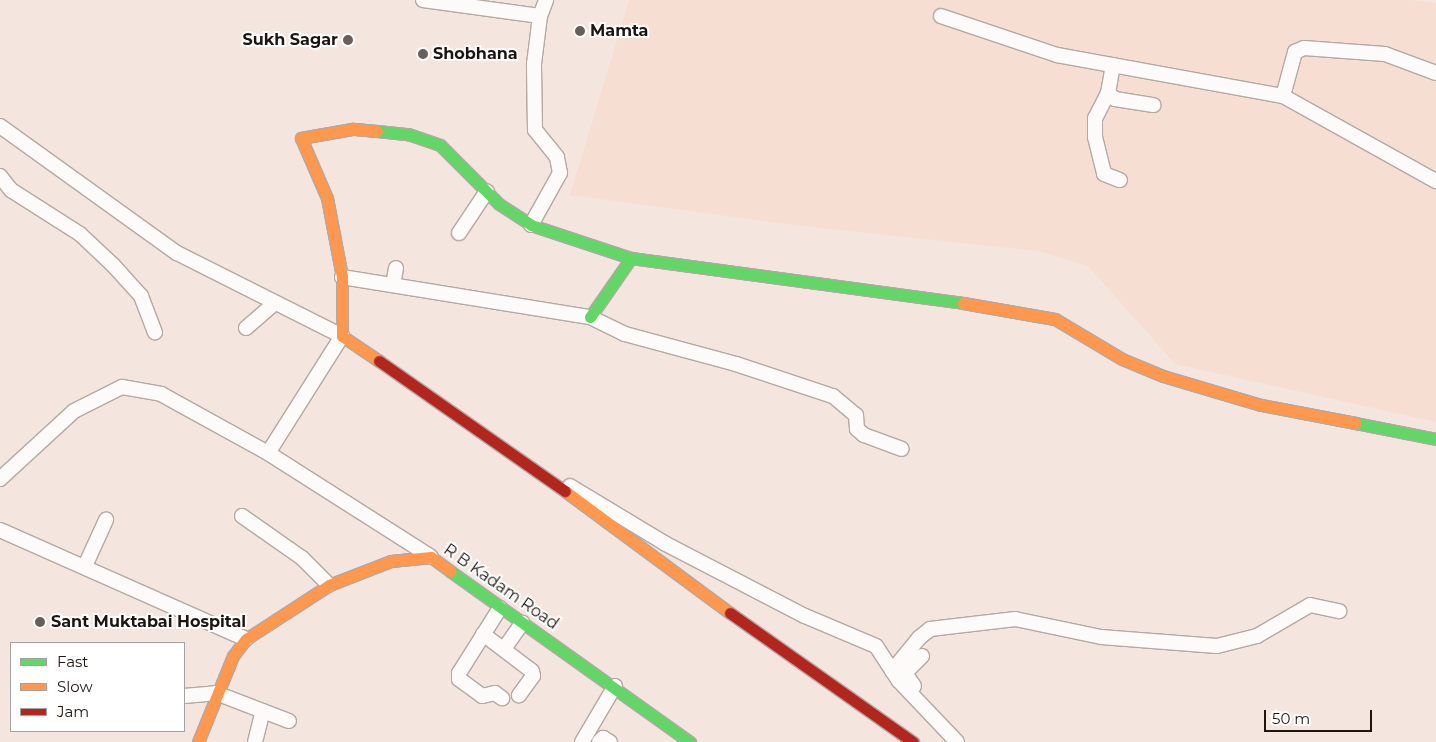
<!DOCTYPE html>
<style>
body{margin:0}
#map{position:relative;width:1436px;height:742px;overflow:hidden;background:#f4e6de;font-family:Montserrat,sans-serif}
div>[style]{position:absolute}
.built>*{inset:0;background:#f7ded2}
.roads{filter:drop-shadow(1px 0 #b3a8a3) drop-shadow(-1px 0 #b3a8a3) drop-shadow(0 1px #b3a8a3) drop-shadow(0 -1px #b3a8a3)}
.street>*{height:14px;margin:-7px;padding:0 7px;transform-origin:7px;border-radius:7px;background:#fdfbfa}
.fast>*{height:11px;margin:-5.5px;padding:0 5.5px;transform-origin:5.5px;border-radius:5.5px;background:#63d668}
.slow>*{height:11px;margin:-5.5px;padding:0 5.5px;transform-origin:5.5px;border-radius:5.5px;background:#ff974d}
.jam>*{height:11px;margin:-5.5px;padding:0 5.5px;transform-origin:5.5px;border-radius:5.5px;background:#b3261e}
.dots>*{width:14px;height:14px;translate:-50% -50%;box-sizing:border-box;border:2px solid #fff;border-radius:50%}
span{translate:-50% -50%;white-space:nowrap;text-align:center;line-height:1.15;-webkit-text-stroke:4px #fff;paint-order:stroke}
.poi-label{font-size:16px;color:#1e1511;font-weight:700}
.left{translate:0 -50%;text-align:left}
.right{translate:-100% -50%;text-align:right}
.street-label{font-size:16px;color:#1e1511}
.legend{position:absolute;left:10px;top:642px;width:175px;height:90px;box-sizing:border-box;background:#fff;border:1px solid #a5a1a0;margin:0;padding:6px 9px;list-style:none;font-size:15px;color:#1e1511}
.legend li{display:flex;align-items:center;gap:10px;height:25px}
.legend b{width:25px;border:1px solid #a5a1a0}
.scale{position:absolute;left:1264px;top:710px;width:108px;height:22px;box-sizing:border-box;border:2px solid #1e1511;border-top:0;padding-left:6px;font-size:15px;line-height:18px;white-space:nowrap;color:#1e1511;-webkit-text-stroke:4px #fff;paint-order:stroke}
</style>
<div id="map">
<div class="built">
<i style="clip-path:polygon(629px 0,1410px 0,1436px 3px,1436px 422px,1175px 364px,1088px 266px,1038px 251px,793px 225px,570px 195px)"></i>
</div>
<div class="roads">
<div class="street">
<i style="left:423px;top:0;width:118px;rotate:7.8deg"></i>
<i style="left:540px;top:16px;width:17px;rotate:-69deg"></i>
<i style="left:941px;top:16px;width:122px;rotate:18.6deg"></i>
<i style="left:1057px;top:55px;width:230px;rotate:10.3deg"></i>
<i style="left:1283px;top:96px;width:46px;rotate:-74.7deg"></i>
<i style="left:1295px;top:52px;width:10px;rotate:-24deg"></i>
<i style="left:1304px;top:48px;width:81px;rotate:4.2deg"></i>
<i style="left:1385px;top:54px;width:54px;rotate:20.4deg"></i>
<i style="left:1113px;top:65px;width:28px;rotate:100deg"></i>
<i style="left:1108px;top:93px;width:9px;rotate:41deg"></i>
<i style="left:1115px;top:99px;width:39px;rotate:9deg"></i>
<i style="left:1108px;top:93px;width:28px;rotate:117deg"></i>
<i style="left:1095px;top:118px;width:19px;rotate:90deg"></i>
<i style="left:1095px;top:137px;width:38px;rotate:76deg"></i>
<i style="left:1104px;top:174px;width:17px;rotate:21deg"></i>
<i style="left:1283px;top:96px;width:175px;rotate:29.1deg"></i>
<i style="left:0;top:126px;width:218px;rotate:35.7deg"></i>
<i style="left:177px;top:253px;width:185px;rotate:26.7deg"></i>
<i style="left:342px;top:336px;width:138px;rotate:122.3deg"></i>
<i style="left:0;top:176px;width:18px;rotate:52deg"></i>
<i style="left:11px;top:190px;width:82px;rotate:32.5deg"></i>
<i style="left:80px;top:234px;width:45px;rotate:43.2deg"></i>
<i style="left:113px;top:265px;width:42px;rotate:47.9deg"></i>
<i style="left:141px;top:296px;width:39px;rotate:69deg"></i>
<i style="left:531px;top:225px;width:60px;rotate:-60.9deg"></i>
<i style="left:560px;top:173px;width:16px;rotate:-101deg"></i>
<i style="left:557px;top:157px;width:35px;rotate:-129deg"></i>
<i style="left:535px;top:130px;width:66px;rotate:-90.9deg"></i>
<i style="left:534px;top:64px;width:48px;rotate:-82.9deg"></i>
<i style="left:459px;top:233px;width:50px;rotate:-56.3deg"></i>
<i style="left:342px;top:277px;width:251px;rotate:9.2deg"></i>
<i style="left:590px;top:317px;width:39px;rotate:26deg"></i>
<i style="left:625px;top:334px;width:115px;rotate:15.1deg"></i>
<i style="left:736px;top:364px;width:102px;rotate:18.3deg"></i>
<i style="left:833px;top:396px;width:30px;rotate:40deg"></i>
<i style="left:856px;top:415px;width:14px;rotate:86deg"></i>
<i style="left:857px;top:429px;width:9px;rotate:41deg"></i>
<i style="left:864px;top:435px;width:40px;rotate:20.2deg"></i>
<i style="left:393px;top:285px;width:17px;rotate:-80deg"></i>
<i style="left:246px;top:328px;width:37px;rotate:-41deg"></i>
<i style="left:0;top:479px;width:100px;rotate:-42.6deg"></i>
<i style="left:74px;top:411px;width:54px;rotate:-26.6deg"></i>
<i style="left:122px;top:387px;width:40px;rotate:10deg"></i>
<i style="left:161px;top:394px;width:122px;rotate:28.9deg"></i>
<i style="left:268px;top:453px;width:193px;rotate:32.5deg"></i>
<i style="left:570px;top:486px;width:110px;rotate:31.2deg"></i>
<i style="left:664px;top:543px;width:159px;rotate:27.4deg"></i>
<i style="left:805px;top:616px;width:77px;rotate:22.9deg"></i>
<i style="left:876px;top:646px;width:42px;rotate:56.7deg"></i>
<i style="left:899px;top:681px;width:84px;rotate:46.4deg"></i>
<i style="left:242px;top:516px;width:73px;rotate:35deg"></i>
<i style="left:302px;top:558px;width:38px;rotate:45deg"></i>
<i style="left:0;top:530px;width:269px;rotate:23.9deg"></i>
<i style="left:85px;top:566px;width:51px;rotate:-65.5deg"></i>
<i style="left:500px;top:608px;width:77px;rotate:122.2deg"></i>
<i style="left:459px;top:673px;width:6px;rotate:90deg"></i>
<i style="left:459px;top:679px;width:29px;rotate:36deg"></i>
<i style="left:482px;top:696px;width:13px;rotate:-13deg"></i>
<i style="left:495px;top:693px;width:9px;rotate:36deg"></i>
<i style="left:483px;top:634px;width:61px;rotate:37.1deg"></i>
<i style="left:532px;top:671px;width:5px;rotate:79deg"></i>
<i style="left:533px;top:676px;width:24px;rotate:126deg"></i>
<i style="left:504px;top:649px;width:32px;rotate:-55deg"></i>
<i style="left:892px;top:671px;width:43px;rotate:-50.7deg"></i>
<i style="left:919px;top:638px;width:14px;rotate:-39deg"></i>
<i style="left:930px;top:629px;width:86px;rotate:-6.7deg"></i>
<i style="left:1015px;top:619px;width:88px;rotate:11.8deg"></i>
<i style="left:1101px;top:637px;width:116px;rotate:4.4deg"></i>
<i style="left:1217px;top:646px;width:41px;rotate:-14deg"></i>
<i style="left:1257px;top:636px;width:61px;rotate:-30.3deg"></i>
<i style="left:1310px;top:605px;width:30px;rotate:12deg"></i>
<i style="left:914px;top:686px;width:16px;rotate:-125deg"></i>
<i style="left:905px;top:673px;width:24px;rotate:-45deg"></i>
<i style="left:184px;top:696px;width:32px;rotate:-5deg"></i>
<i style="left:216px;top:693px;width:78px;rotate:21deg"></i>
<i style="left:255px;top:742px;width:32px;rotate:-76deg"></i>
<i style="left:582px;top:742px;width:65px;rotate:-59.5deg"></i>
<i style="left:599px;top:742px;width:6px;rotate:-45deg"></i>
<i style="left:603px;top:738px;width:8px;rotate:30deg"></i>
</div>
<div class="fast">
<i style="left:377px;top:131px;width:31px;rotate:6deg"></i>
<i style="left:408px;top:134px;width:34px;rotate:19deg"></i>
<i style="left:440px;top:145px;width:83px;rotate:45deg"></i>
<i style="left:499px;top:204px;width:38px;rotate:33deg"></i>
<i style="left:531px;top:225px;width:105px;rotate:18.3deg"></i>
<i style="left:590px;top:317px;width:72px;rotate:-55.2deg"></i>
<i style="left:631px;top:258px;width:335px;rotate:7.7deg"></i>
<i style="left:1355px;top:423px;width:83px;rotate:11.2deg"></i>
<i style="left:450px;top:571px;width:295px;rotate:35.5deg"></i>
</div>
<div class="slow">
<i style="left:377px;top:131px;width:25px;rotate:-175deg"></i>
<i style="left:352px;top:129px;width:52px;rotate:170deg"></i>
<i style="left:301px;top:138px;width:65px;rotate:66.6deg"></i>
<i style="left:327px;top:198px;width:80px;rotate:79.2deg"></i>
<i style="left:342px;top:277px;width:59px;rotate:90deg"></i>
<i style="left:342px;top:336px;width:45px;rotate:34deg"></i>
<i style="left:963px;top:303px;width:93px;rotate:9.9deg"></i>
<i style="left:1055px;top:319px;width:78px;rotate:30.8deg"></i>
<i style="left:1122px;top:359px;width:44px;rotate:22.5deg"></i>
<i style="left:1163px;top:376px;width:102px;rotate:16.5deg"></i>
<i style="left:1261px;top:405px;width:96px;rotate:10.8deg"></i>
<i style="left:565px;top:491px;width:205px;rotate:36.5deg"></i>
<i style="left:198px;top:742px;width:93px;rotate:-67.9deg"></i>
<i style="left:233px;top:656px;width:21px;rotate:-53deg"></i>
<i style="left:246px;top:639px;width:99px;rotate:-33deg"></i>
<i style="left:329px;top:585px;width:66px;rotate:-21.2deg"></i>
<i style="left:391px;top:561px;width:40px;rotate:-5.7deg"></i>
<i style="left:431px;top:557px;width:24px;rotate:36deg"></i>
</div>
<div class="jam">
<i style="left:379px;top:361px;width:227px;rotate:35deg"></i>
<i style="left:730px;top:613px;width:224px;rotate:35.2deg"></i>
</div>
</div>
<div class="dots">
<i style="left:580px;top:31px;background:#695e59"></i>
<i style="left:348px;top:40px;background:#695e59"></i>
<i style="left:423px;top:54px;background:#695e59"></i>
<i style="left:40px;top:622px;background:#695e59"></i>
</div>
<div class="poi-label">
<span class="left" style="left:590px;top:31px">Mamta</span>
<span class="right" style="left:338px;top:40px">Sukh Sagar</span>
<span class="left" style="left:433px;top:54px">Shobhana</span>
<span class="left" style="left:51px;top:622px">Sant Muktabai Hospital</span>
</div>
<div class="street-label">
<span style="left:501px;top:587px;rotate:35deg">R B Kadam Road</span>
</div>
<ul class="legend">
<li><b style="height:6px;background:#63d668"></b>Fast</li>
<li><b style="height:6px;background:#ff974d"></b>Slow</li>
<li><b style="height:6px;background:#b3261e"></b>Jam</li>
</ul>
<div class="scale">50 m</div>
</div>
